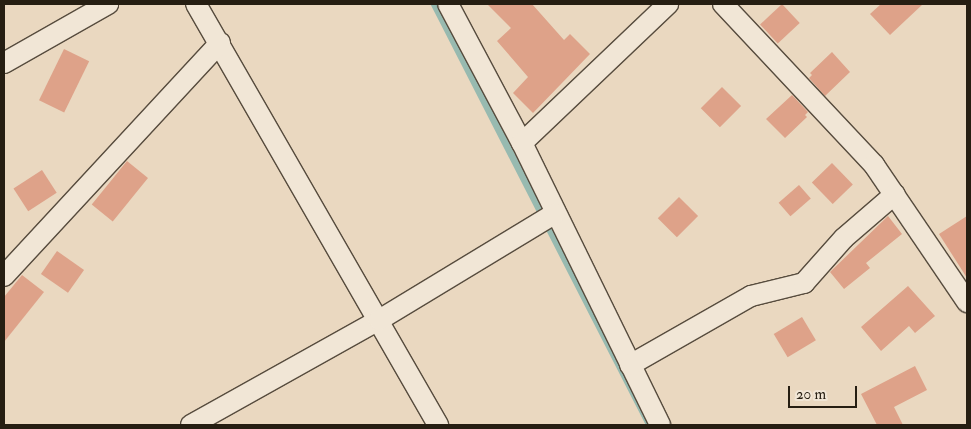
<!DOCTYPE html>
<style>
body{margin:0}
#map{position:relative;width:971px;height:429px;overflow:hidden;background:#ead8c0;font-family:"IM FELL Double Pica",serif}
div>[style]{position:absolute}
.stream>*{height:7px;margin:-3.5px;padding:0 3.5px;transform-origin:3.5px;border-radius:3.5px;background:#98bab0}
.building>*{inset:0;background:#dea289;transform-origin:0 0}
.roads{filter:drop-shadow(1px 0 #574c3e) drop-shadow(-1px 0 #574c3e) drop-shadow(0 1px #574c3e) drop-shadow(0 -1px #574c3e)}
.street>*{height:20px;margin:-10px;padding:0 10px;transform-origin:10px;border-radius:10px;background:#f1e6d6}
span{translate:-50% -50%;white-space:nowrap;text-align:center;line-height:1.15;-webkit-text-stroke:4.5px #f1e6d6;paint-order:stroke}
.frame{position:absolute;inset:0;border:5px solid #261e12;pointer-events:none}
.scale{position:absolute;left:788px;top:386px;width:69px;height:22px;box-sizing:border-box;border:2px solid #261e12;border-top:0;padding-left:6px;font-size:15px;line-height:18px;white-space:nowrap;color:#261e12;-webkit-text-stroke:4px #f1e6d6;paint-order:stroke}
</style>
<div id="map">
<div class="stream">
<i style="left:434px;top:4px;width:472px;rotate:62.9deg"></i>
</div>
<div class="building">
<i style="clip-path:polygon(487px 4px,532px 4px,564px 40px,570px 34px,590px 54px,533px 113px,513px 93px,528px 77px,497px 41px,511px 28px)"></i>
<i style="left:782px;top:4px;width:26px;height:30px;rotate:47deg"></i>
<i style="clip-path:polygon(881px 4px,923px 4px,890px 35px,870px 14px)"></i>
<i style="left:64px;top:49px;width:28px;height:57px;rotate:26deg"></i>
<i style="clip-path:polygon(832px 52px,850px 72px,825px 96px,809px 78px,812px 75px,810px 73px)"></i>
<i style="left:722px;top:87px;width:27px;height:30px;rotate:45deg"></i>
<i style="clip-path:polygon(792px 95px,808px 112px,805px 115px,807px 117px,785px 138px,766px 119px)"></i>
<i style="left:127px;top:161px;width:27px;height:56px;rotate:39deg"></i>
<i style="left:832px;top:163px;width:30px;height:28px;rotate:46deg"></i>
<i style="left:42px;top:170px;width:27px;height:34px;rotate:57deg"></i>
<i style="left:799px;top:185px;width:18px;height:27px;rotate:49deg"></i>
<i style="left:679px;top:197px;width:27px;height:30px;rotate:45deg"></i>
<i style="clip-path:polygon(888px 216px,902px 234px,866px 263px,870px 268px,844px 289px,830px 272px)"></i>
<i style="clip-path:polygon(967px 216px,967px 278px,939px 234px)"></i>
<i style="left:57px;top:251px;width:33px;height:28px;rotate:35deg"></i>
<i style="clip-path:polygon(22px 275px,44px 292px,4px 342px,4px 297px)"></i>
<i style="clip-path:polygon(908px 286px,935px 316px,915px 333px,909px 326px,881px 351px,861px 327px)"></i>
<i style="left:802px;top:317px;width:27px;height:33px;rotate:59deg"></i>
<i style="clip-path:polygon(915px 366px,927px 390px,894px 407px,903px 425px,877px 425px,861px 394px)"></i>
</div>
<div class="roads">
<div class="street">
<i style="left:196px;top:4px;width:486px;rotate:60.1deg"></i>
<i style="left:448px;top:4px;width:157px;rotate:62deg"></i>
<i style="left:522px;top:143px;width:314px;rotate:63.9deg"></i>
<i style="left:723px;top:4px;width:221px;rotate:46.8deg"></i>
<i style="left:874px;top:165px;width:166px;rotate:55.8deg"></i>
<i style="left:4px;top:63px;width:120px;rotate:-29.6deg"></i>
<i style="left:522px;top:143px;width:202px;rotate:-43.6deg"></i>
<i style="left:4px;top:276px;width:318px;rotate:-47.2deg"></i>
<i style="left:630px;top:365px;width:139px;rotate:-29.7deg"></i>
<i style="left:751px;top:296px;width:55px;rotate:-13.8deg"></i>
<i style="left:804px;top:283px;width:60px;rotate:-48.4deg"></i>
<i style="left:844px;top:238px;width:67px;rotate:-40.8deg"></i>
<i style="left:191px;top:425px;width:215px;rotate:-29.2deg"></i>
<i style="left:379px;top:320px;width:205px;rotate:-31.2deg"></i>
</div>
</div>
<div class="frame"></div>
<div class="scale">20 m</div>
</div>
